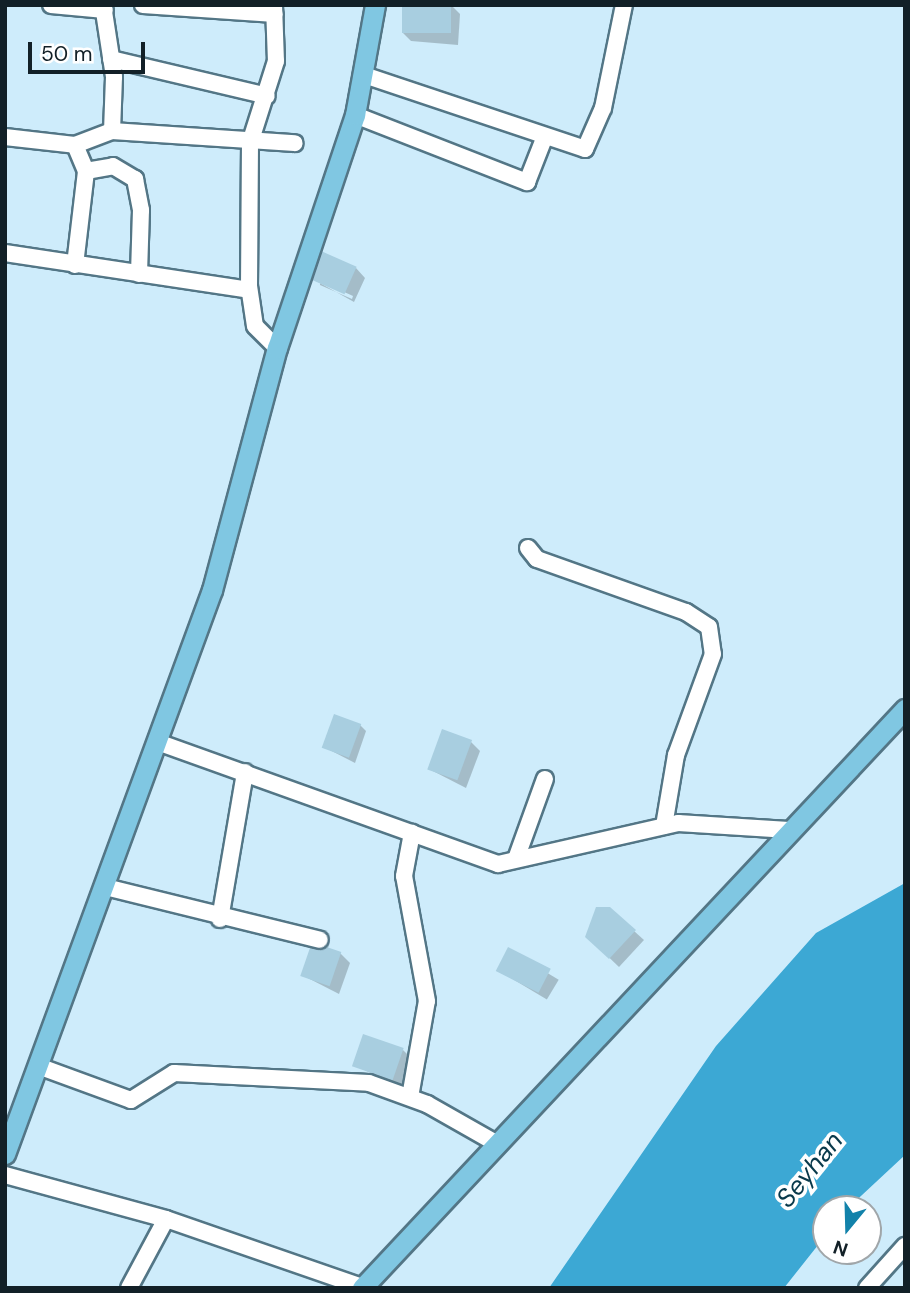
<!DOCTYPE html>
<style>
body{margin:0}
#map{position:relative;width:910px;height:1293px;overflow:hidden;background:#ceecfb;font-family:"DM Sans",sans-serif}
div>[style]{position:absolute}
.water>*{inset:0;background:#3ca8d4}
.shadow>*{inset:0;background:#0003;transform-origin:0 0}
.building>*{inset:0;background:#a8cee0;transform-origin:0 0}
.roads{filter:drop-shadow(2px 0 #537686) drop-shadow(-2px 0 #537686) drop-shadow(0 2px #537686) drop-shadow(0 -2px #537686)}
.minor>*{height:16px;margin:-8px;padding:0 8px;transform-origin:8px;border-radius:8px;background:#fff}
.major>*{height:19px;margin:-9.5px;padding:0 9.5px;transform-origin:9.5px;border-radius:9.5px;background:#80c7e2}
span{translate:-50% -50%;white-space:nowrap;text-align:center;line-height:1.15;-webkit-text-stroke:7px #fff;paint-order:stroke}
.water-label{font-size:26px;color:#08394b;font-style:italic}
.frame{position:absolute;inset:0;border:7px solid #122027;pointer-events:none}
.north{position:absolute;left:812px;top:1195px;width:70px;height:70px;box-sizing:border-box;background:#fff;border:2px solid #a0a6a9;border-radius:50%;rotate:199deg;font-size:19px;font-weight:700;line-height:28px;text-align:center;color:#122027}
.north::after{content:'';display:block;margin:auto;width:24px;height:32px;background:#1282aa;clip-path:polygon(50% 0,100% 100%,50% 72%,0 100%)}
.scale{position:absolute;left:28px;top:42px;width:117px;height:32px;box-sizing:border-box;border:4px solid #122027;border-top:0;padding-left:9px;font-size:21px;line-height:24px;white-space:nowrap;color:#122027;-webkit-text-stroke:5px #fff;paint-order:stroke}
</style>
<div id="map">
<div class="water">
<i style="clip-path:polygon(905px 883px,905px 1155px,847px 1209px,826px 1209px,826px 1235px,784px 1288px,549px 1288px,716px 1046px,816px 933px)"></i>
</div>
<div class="shadow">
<i style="clip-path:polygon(404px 5px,451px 5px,460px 14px,458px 45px,411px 41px,402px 32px)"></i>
<i style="clip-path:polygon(evenodd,356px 268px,365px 278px,354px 302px,311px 278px,356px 268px,320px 281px,353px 296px,352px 299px,320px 285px,320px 281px)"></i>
<i style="clip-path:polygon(360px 725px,366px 731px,355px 763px,324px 747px)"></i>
<i style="clip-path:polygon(471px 742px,480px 751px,466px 788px,429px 769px)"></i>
<i style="clip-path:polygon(634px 931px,644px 940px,619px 967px,597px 946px)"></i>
<i style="left:509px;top:950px;width:58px;height:23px;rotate:31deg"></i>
<i style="clip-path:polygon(340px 953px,350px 963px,339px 994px,302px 975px)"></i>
<i style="clip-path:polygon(403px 1050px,412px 1059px,402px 1088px,354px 1065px)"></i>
</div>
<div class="building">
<i style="left:402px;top:5px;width:49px;height:28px"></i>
<i style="left:321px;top:251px;width:39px;height:30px;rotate:24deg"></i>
<i style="left:334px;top:714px;width:29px;height:36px;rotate:20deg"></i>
<i style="left:442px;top:729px;width:32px;height:43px;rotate:20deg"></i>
<i style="clip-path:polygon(596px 907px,610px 907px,636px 930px,609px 959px,585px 937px)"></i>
<i style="left:312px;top:942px;width:31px;height:36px;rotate:19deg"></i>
<i style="left:508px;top:947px;width:48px;height:27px;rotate:27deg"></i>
<i style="left:363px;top:1034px;width:43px;height:34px;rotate:19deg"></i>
</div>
<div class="roads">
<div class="minor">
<i style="left:51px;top:5px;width:54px;rotate:5.3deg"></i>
<i style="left:103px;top:5px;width:73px;rotate:81.3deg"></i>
<i style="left:114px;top:77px;width:54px;rotate:92.1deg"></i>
<i style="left:143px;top:5px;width:132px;rotate:3.9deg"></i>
<i style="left:274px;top:5px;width:56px;rotate:88deg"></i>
<i style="left:276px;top:61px;width:86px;rotate:107.6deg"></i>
<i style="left:250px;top:143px;width:143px;rotate:90.4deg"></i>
<i style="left:249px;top:286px;width:40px;rotate:81.5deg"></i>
<i style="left:255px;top:326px;width:31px;rotate:45deg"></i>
<i style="left:111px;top:59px;width:160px;rotate:13.3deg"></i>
<i style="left:364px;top:75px;width:233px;rotate:18.5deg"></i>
<i style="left:585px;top:149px;width:45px;rotate:-66.3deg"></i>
<i style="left:603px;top:108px;width:105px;rotate:-78.5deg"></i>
<i style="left:355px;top:115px;width:185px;rotate:21.3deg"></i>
<i style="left:527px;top:182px;width:49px;rotate:-68.6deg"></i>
<i style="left:5px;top:137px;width:70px;rotate:6.5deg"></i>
<i style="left:75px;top:145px;width:40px;rotate:-21deg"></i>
<i style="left:112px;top:131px;width:183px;rotate:3.8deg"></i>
<i style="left:86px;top:171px;width:27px;rotate:-10deg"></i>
<i style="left:113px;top:166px;width:26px;rotate:31deg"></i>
<i style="left:135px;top:179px;width:32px;rotate:79deg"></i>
<i style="left:141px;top:210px;width:64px;rotate:91.8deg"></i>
<i style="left:5px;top:253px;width:247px;rotate:8.6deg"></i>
<i style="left:75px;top:265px;width:95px;rotate:-83.3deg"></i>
<i style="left:86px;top:171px;width:28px;rotate:-113deg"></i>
<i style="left:528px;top:548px;width:14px;rotate:51deg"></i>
<i style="left:537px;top:559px;width:158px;rotate:19.6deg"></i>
<i style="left:686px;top:612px;width:27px;rotate:33deg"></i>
<i style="left:709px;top:627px;width:27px;rotate:82deg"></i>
<i style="left:713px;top:654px;width:108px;rotate:110.1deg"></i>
<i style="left:676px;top:755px;width:72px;rotate:99.6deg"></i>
<i style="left:160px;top:743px;width:359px;rotate:19.7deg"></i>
<i style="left:498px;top:864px;width:185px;rotate:-12.8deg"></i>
<i style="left:678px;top:823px;width:111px;rotate:3.6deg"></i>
<i style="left:516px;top:859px;width:85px;rotate:-70.1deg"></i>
<i style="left:105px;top:887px;width:221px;rotate:13.8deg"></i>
<i style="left:220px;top:919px;width:149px;rotate:-80.3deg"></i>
<i style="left:38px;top:1066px;width:99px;rotate:20.1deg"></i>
<i style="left:131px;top:1100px;width:51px;rotate:-32.1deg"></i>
<i style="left:174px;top:1073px;width:195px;rotate:2.9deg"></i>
<i style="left:369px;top:1083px;width:62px;rotate:19.9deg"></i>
<i style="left:427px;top:1104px;width:77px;rotate:29.6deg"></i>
<i style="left:410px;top:1097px;width:97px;rotate:-80deg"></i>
<i style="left:427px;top:1001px;width:127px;rotate:-100.4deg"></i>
<i style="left:404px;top:876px;width:44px;rotate:-79.5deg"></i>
<i style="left:5px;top:1175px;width:167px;rotate:15.3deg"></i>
<i style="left:166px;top:1219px;width:207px;rotate:19.1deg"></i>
<i style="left:129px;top:1288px;width:78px;rotate:-61.8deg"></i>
<i style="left:867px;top:1288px;width:57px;rotate:-47.9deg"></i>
</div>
<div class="major">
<i style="left:5px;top:1154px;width:601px;rotate:-69.85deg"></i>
<i style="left:212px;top:590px;width:251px;rotate:-75deg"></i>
<i style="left:277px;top:348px;width:246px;rotate:-71.5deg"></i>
<i style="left:355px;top:115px;width:112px;rotate:-79.7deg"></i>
<i style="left:362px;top:1288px;width:794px;rotate:-46.84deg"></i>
</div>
</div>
<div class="water-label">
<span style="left:810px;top:1170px;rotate:-51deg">Seyhan</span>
</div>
<div class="frame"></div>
<div class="north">N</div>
<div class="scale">50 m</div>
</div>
